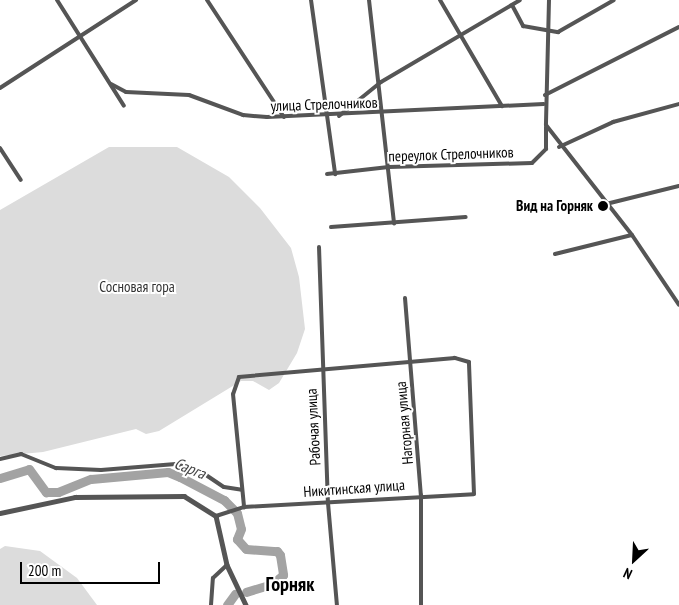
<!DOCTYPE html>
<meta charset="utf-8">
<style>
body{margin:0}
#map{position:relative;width:679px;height:605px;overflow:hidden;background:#fff;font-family:"PT Sans Narrow",sans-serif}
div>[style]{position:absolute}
.green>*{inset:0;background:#dcdcdc}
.river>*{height:9px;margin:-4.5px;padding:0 4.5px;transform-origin:4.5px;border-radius:4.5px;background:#a3a3a3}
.minor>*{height:4px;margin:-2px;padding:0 2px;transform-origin:2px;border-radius:2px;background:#555}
.tertiary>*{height:4.5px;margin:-2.25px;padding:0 2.25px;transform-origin:2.25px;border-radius:2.25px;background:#555}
.dots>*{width:14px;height:14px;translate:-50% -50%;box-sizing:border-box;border:2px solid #fff;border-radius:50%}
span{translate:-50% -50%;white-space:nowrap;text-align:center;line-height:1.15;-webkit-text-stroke:4px #fff;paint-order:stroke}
.street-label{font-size:15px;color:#000}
.poi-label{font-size:15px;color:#000;font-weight:700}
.right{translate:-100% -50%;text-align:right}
.park-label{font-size:15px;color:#333}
.water-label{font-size:16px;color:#444;font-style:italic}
.district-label{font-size:20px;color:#000;font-weight:700}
.north{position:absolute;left:609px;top:535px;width:50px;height:50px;-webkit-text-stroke:4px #fff;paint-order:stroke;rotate:205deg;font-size:14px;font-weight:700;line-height:20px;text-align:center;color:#000}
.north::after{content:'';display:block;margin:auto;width:18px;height:22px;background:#000;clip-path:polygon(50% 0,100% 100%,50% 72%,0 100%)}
.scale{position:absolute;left:20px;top:562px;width:140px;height:22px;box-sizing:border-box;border:2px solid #000;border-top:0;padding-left:6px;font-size:15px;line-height:18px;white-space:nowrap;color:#000;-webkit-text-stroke:4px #fff;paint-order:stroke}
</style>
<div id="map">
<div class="green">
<i style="clip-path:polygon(109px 147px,177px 147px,229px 177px,260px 208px,291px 248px,299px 277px,305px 329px,297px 353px,279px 383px,269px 390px,253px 381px,241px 381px,159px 431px,146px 434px,136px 429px,43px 452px,0 456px,0 210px)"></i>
<i style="clip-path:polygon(5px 546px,40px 551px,77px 578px,97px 605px,0 605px,0 549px)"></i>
</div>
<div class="river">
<i style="left:0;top:478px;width:30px;rotate:-17deg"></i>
<i style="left:29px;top:469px;width:29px;rotate:54deg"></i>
<i style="left:46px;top:492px;width:12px"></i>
<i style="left:58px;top:492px;width:35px;rotate:-22deg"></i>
<i style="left:91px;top:479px;width:77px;rotate:-5.2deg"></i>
<i style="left:168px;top:472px;width:13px;rotate:23deg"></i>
<i style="left:180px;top:477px;width:50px;rotate:27.6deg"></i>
<i style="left:224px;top:500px;width:18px;rotate:45deg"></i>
<i style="left:237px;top:513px;width:16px;rotate:76deg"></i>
<i style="left:241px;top:529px;width:11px;rotate:112deg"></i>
<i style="left:237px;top:539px;width:13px;rotate:48deg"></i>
<i style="left:246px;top:549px;width:31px;rotate:4deg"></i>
<i style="left:277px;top:551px;width:5px;rotate:53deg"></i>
<i style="left:280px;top:555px;width:20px;rotate:81deg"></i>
<i style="left:283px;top:575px;width:14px;rotate:141deg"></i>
<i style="left:272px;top:584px;width:27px;rotate:163deg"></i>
<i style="left:227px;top:605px;width:14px;rotate:-54deg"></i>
</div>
<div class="minor">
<i style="left:57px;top:0;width:125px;rotate:57.7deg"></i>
<i style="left:207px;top:0;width:140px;rotate:56.7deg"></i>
<i style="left:311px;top:0;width:176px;rotate:82.1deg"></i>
<i style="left:369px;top:0;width:225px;rotate:83.6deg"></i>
<i style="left:440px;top:0;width:123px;rotate:59.7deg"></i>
<i style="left:549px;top:0;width:125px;rotate:91.4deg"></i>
<i style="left:546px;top:125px;width:140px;rotate:52deg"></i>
<i style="left:632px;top:235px;width:84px;rotate:56.1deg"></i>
<i style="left:512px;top:5px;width:24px;rotate:62deg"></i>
<i style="left:523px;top:26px;width:36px;rotate:10deg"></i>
<i style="left:558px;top:32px;width:64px;rotate:-29.7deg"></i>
<i style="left:111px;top:84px;width:17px;rotate:28deg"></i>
<i style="left:126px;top:92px;width:63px;rotate:2.7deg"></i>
<i style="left:189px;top:95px;width:58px;rotate:20.3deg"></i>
<i style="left:243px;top:115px;width:24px;rotate:5deg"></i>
<i style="left:267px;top:117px;width:277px;rotate:-2.7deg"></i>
<i style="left:0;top:88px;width:162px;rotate:-32.9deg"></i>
<i style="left:545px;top:95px;width:150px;rotate:-26.9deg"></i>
<i style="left:339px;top:116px;width:54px;rotate:-39deg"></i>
<i style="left:381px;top:82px;width:161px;rotate:-30.5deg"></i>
<i style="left:559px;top:147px;width:60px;rotate:-24.8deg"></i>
<i style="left:613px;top:122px;width:68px;rotate:-15.3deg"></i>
<i style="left:0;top:148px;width:38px;rotate:57deg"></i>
<i style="left:327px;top:174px;width:62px;rotate:-6.4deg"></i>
<i style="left:389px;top:167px;width:143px;rotate:-1.6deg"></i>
<i style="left:532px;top:163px;width:20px;rotate:-45deg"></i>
<i style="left:546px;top:149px;width:22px;rotate:-90deg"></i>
<i style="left:606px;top:204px;width:75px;rotate:-13.9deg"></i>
<i style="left:331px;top:227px;width:135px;rotate:-4.2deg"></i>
<i style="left:319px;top:247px;width:256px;rotate:88deg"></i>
<i style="left:328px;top:503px;width:102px;rotate:85deg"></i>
<i style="left:555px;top:254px;width:79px;rotate:-13.9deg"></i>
<i style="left:405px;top:298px;width:198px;rotate:85.4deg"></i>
<i style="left:421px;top:495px;width:110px;rotate:90deg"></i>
<i style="left:0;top:459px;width:22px;rotate:-13deg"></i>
<i style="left:21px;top:454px;width:38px;rotate:22deg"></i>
<i style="left:56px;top:468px;width:45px;rotate:2.5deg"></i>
<i style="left:101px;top:470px;width:75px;rotate:-4.6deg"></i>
<i style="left:176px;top:464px;width:28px;rotate:18deg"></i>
<i style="left:203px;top:473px;width:25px;rotate:34deg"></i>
<i style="left:224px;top:487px;width:18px;rotate:9deg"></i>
<i style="left:216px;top:516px;width:29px;rotate:-18deg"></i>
<i style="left:244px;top:507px;width:230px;rotate:-3.2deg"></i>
<i style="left:474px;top:494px;width:132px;rotate:-92.2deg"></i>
<i style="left:469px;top:362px;width:15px;rotate:-164deg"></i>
<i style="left:455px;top:358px;width:217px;rotate:175deg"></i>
<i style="left:239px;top:377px;width:18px;rotate:109deg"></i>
<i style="left:233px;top:394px;width:114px;rotate:84.4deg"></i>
<i style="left:211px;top:605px;width:27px;rotate:-86deg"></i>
<i style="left:213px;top:578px;width:19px;rotate:-43deg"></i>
</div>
<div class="tertiary">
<i style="left:0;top:513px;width:77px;rotate:-12deg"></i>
<i style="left:75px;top:497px;width:109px;rotate:-0.5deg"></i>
<i style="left:184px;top:496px;width:38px;rotate:32deg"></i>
<i style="left:216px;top:516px;width:50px;rotate:77.3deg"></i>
<i style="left:227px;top:565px;width:44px;rotate:64.6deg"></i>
</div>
<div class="dots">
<i style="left:603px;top:206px;background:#000"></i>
</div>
<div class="street-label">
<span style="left:324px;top:104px;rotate:-2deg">улица Стрелочников</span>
<span style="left:451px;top:154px;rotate:-2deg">переулок Стрелочников</span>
<span style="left:404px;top:423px;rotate:-95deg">Нагорная улица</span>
<span style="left:313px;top:427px;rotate:-93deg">Рабочая улица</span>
<span style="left:354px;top:488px;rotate:-4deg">Никитинская улица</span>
</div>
<div class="poi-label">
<span class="right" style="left:593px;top:206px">Вид на Горняк</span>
</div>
<div class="park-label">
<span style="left:137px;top:287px">Сосновая гора</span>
</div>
<div class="water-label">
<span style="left:190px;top:468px;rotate:22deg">Сарга</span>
</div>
<div class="district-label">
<span style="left:290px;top:584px">Горняк</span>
</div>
<div class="north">N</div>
<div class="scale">200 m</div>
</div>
